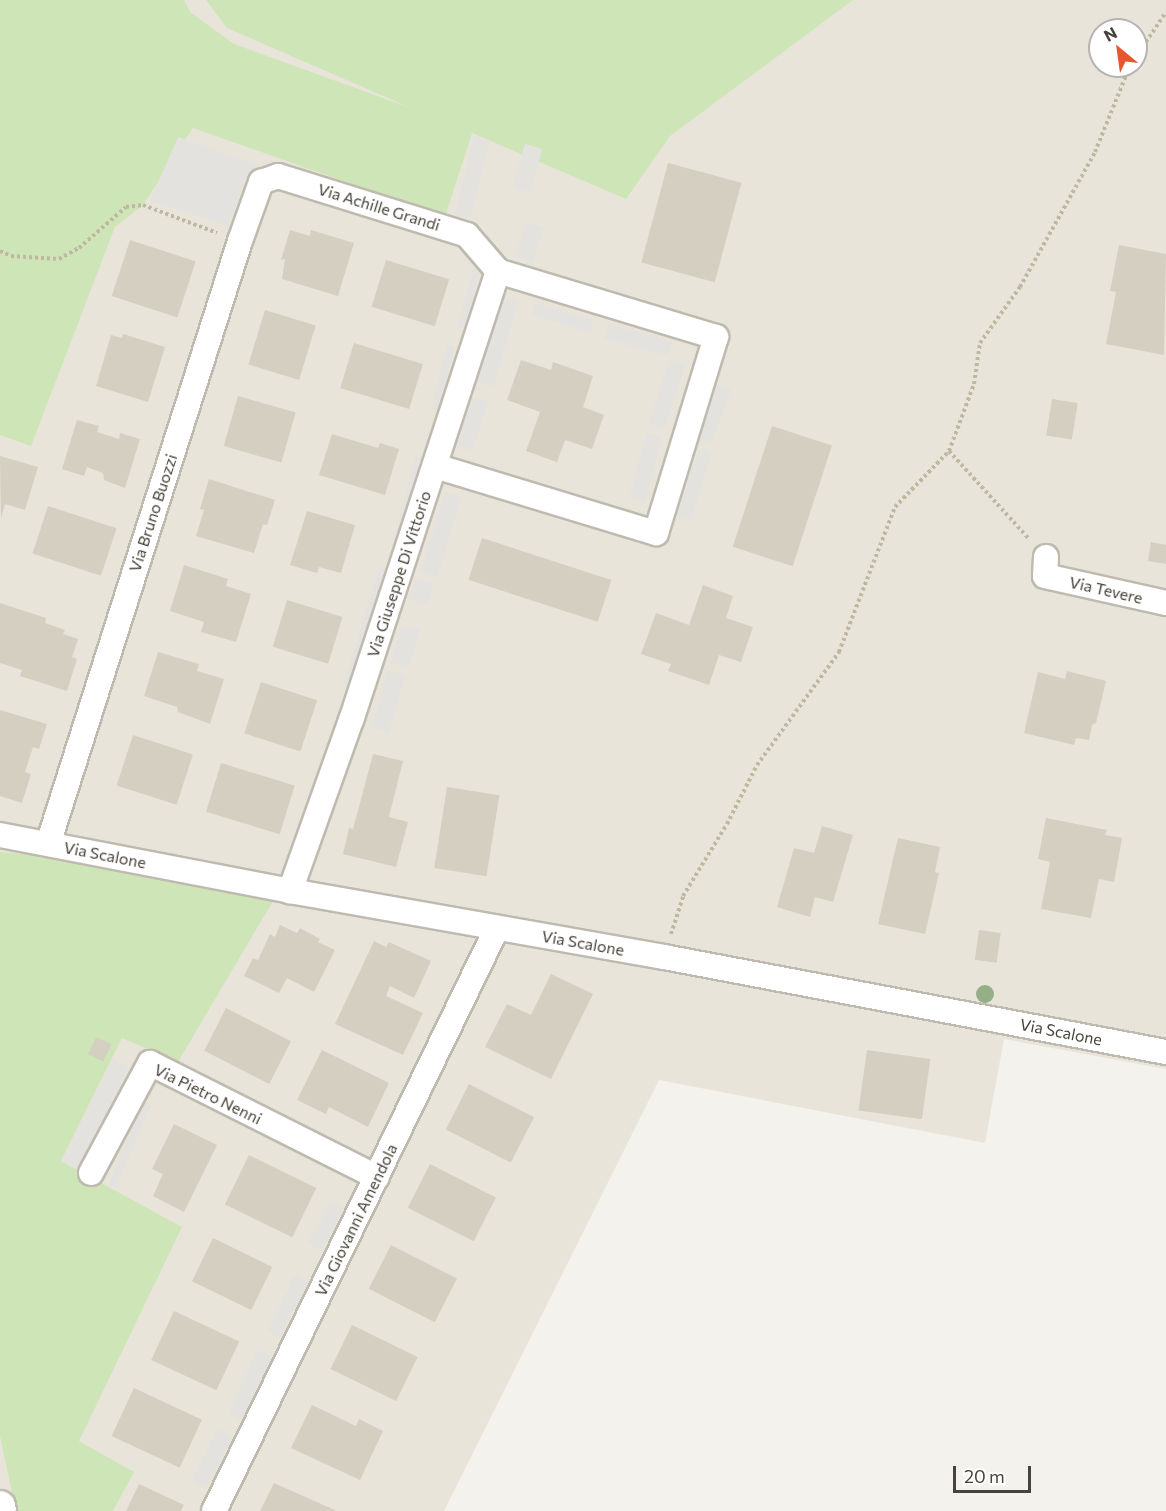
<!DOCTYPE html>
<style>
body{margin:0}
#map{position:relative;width:1166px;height:1511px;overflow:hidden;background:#f4f2ec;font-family:Commissioner,sans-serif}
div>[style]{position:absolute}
.residential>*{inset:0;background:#e8e4da}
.green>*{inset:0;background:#cee5b8}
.parking>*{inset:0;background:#e4e2df;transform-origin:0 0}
.building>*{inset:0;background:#d5cfc2;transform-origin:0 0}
.path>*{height:4px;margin-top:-2px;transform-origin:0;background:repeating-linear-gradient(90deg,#c0b7a1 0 3px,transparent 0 6px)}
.roads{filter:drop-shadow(2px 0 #bfbaaf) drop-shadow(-2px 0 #bfbaaf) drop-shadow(0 2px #bfbaaf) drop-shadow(0 -2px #bfbaaf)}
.minor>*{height:24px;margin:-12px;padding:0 12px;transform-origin:12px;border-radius:12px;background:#fff}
.tertiary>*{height:30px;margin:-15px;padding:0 15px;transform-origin:15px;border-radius:15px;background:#fff}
.trees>*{width:18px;height:18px;margin:-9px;border-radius:50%;background:#95ae85}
span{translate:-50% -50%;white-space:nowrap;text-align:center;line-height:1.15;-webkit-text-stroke:5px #fff;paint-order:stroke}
.street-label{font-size:16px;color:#48433a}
.north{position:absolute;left:1088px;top:18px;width:60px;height:60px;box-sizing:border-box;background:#fff;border:2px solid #b6b4b0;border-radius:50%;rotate:331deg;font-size:16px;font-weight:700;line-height:24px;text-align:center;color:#48433a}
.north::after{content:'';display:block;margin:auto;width:21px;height:27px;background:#e8562f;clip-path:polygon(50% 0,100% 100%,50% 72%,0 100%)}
.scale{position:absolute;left:953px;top:1466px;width:78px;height:27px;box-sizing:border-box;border:3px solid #48433a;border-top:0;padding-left:8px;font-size:18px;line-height:21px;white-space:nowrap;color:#48433a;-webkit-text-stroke:4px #fff;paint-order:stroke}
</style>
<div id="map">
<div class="residential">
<i style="clip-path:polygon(evenodd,0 0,1166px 0,1166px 1069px,1004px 1039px,985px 1143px,659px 1080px,444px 1511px,0 1511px,0 0,1100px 30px,1136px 30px,1136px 66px,1100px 66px,1100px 30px)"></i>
</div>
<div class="green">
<i style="clip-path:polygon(0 0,184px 0,190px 12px,234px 44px,411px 108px,227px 28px,206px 0,853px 0,670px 136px,626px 199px,472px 133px,445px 217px,193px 128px,143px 205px,115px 227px,31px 446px,0 435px)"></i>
<i style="clip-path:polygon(0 852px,23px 854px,273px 901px,178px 1062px,122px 1038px,61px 1161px,182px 1227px,79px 1441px,134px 1472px,113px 1511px,16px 1511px,0 1436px)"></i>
</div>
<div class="parking">
<i style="left:474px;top:136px;width:16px;height:81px;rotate:14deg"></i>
<i style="clip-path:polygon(178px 137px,258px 165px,252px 182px,245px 178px,229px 226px,150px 201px)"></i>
<i style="left:525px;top:144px;width:18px;height:45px;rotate:16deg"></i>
<i style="left:287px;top:188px;width:184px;height:6px;rotate:17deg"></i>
<i style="left:527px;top:222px;width:18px;height:37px;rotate:19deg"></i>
<i style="left:474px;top:268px;width:7px;height:60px;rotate:16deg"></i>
<i style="left:501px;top:296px;width:18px;height:89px;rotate:16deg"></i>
<i style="left:535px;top:303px;width:61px;height:12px;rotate:17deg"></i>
<i style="left:608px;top:324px;width:67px;height:15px;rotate:15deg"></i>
<i style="left:447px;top:345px;width:8px;height:66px;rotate:14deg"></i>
<i style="left:670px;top:359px;width:16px;height:68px;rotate:18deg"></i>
<i style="left:717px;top:384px;width:15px;height:57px;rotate:20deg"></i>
<i style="left:473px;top:397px;width:16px;height:51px;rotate:18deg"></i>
<i style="left:646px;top:433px;width:16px;height:67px;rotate:14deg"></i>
<i style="left:698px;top:449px;width:14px;height:71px;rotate:17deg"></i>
<i style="left:415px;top:455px;width:8px;height:88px;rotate:14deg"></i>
<i style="left:445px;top:492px;width:17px;height:84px;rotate:17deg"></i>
<i style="clip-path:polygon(379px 568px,386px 570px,351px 688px,343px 685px)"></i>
<i style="left:416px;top:578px;width:19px;height:23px;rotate:18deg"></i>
<i style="left:402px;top:625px;width:19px;height:38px;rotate:18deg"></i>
<i style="left:388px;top:670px;width:18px;height:60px;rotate:16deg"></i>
<i style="left:113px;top:1059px;width:18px;height:113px;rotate:27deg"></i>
<i style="left:144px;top:1101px;width:8px;height:91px;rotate:23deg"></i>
<i style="left:330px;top:1202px;width:15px;height:47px;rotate:28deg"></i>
<i style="left:295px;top:1274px;width:14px;height:64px;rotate:25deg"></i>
<i style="left:257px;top:1350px;width:17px;height:70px;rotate:24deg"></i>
<i style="left:218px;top:1429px;width:16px;height:58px;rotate:27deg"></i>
</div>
<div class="building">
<i style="left:668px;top:163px;width:76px;height:103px;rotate:15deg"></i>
<i style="clip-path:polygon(290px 230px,310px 236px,311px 230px,354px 243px,338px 296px,282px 279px,285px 259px,281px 260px)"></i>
<i style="left:130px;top:240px;width:69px;height:59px;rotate:18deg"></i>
<i style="clip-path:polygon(1119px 245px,1166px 254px,1164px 355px,1106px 344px,1116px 292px,1110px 291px)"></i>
<i style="left:386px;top:260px;width:66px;height:49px;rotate:17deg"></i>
<i style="left:265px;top:310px;width:53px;height:57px;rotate:17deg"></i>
<i style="clip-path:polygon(123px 334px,165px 347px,148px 402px,96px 386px,111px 335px,122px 338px)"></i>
<i style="left:354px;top:343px;width:72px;height:47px;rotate:17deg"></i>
<i style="clip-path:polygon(521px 360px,551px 370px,553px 362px,593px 376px,583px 407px,604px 415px,592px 449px,565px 440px,557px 462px,526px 451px,540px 412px,507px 400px)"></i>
<i style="left:238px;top:396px;width:60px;height:52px;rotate:16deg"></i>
<i style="left:1052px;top:399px;width:26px;height:37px;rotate:9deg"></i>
<i style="clip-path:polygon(77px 420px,99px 426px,97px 432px,119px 439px,120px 433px,140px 439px,125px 488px,104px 480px,103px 473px,87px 467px,84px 476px,62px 469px)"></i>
<i style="left:772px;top:426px;width:63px;height:127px;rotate:18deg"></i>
<i style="clip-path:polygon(332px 434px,378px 448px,380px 443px,399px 449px,385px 495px,319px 475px)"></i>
<i style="clip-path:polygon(0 456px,38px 467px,25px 510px,5px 504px,1px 518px)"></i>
<i style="clip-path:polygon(209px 479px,275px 500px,267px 525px,263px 524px,254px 553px,196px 536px,204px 510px,200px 509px)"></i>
<i style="left:48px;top:506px;width:72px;height:50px;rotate:18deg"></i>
<i style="clip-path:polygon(307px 511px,355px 525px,341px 573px,319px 567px,317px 573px,290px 565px)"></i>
<i style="left:482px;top:538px;width:136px;height:44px;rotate:18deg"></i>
<i style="clip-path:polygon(1151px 542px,1166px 545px,1166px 564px,1148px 561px)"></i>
<i style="clip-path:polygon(184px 565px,228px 579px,226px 586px,251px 594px,236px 642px,201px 632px,204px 622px,170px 611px)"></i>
<i style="clip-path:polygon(703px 585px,733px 596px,726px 618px,753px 627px,741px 662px,719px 655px,709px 685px,668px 671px,671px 664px,641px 654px,656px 613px,689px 625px)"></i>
<i style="left:287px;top:600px;width:58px;height:49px;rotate:17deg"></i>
<i style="clip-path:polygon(0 603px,46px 618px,45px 623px,65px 630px,63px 634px,78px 639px,72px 657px,77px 659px,67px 691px,20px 676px,22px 670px,0 663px)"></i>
<i style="clip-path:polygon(158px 652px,199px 664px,197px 671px,224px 679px,210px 724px,178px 712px,177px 707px,144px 696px)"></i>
<i style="clip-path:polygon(1067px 671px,1106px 681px,1096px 723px,1092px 725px,1089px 740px,1076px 738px,1074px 745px,1024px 733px,1038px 672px,1065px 679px)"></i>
<i style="left:261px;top:682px;width:59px;height:54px;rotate:18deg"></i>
<i style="clip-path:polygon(0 710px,47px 724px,39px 749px,33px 747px,25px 772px,31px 774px,22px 803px,0 796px)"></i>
<i style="left:133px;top:735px;width:63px;height:53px;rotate:18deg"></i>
<i style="clip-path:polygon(373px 754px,403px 761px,389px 817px,408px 822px,396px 867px,343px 854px,349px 828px,353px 829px)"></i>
<i style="left:221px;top:763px;width:77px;height:51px;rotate:17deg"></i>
<i style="left:447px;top:787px;width:53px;height:82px;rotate:9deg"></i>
<i style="clip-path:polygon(1046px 818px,1107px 830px,1105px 835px,1122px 838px,1114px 882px,1099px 879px,1091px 918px,1041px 909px,1050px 862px,1038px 859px)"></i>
<i style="clip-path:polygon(822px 826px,853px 835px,833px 902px,815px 897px,810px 917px,777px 907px,794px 848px,814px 853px)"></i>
<i style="clip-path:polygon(898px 838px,940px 847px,935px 872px,939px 873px,925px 934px,878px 924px)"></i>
<i style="clip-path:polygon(280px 925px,297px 933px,300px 928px,320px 939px,318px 942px,335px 950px,314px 992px,287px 978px,279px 993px,244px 976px,253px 958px,258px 960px,270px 934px,275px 937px)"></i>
<i style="left:979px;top:930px;width:22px;height:30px;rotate:8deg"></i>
<i style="clip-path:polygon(374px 941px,386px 947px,389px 942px,431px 961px,414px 998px,390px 986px,386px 996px,423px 1013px,403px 1055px,335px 1024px)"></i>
<i style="clip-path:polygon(551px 974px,593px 994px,551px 1079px,485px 1047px,507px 1004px,531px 1015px)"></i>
<i style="left:226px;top:1008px;width:73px;height:48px;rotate:27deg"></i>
<i style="left:96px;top:1037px;width:17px;height:19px;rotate:25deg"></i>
<i style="clip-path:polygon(322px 1050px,389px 1083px,368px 1127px,329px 1107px,326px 1114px,297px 1100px)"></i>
<i style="left:867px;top:1050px;width:64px;height:61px;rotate:8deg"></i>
<i style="left:469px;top:1084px;width:73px;height:51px;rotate:27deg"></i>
<i style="clip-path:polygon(174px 1124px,217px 1145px,184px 1212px,153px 1196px,163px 1174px,152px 1169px)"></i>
<i style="left:249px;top:1155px;width:75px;height:55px;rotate:26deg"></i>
<i style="left:430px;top:1164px;width:74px;height:49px;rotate:27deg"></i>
<i style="left:213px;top:1238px;width:66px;height:48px;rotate:26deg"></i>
<i style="left:391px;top:1245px;width:74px;height:49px;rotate:27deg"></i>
<i style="left:174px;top:1311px;width:72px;height:54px;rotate:25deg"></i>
<i style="left:352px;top:1325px;width:73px;height:49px;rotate:26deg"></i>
<i style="left:134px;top:1388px;width:75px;height:53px;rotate:25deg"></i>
<i style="clip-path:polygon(312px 1405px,356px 1426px,359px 1419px,383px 1431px,360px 1480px,291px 1448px)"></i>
<i style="clip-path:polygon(274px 1483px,337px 1511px,260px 1511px)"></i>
<i style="clip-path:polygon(139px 1484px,184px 1505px,181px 1511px,126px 1511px)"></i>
</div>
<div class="path">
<i style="left:1136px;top:57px;width:54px;rotate:-56.3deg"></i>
<i style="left:0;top:251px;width:12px;rotate:24deg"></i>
<i style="left:11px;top:256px;width:48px;rotate:3.6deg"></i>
<i style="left:59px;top:259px;width:23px;rotate:-29deg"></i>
<i style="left:79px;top:248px;width:62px;rotate:-41.1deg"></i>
<i style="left:126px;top:207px;width:17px;rotate:-7deg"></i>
<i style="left:143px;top:205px;width:79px;rotate:20.7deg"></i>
<i style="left:949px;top:451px;width:119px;rotate:47.7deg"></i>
<i style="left:671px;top:934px;width:40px;rotate:-72deg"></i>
<i style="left:683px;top:896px;width:84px;rotate:-58.6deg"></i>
<i style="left:727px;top:824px;width:66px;rotate:-63deg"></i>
<i style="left:757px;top:765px;width:140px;rotate:-54deg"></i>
<i style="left:839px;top:652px;width:155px;rotate:-68.9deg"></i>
<i style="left:895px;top:507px;width:78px;rotate:-46deg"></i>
<i style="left:949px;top:451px;width:72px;rotate:-69.5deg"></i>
<i style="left:974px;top:384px;width:41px;rotate:-81.7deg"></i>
<i style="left:980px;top:343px;width:69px;rotate:-54.5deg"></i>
<i style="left:1020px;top:287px;width:154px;rotate:-60.9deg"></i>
<i style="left:1095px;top:152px;width:93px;rotate:-67.9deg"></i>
</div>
<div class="roads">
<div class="minor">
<i style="left:435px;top:466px;width:231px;rotate:16.9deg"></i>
<i style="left:656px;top:533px;width:205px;rotate:-73deg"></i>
<i style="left:716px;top:337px;width:228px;rotate:-163.2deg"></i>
<i style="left:1046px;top:557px;width:19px;rotate:93deg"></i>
<i style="left:1045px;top:576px;width:124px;rotate:12.6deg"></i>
<i style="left:0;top:835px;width:295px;rotate:10.9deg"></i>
<i style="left:290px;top:891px;width:380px;rotate:10deg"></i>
<i style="left:664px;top:957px;width:511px;rotate:10.72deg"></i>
<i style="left:48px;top:844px;width:633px;rotate:-72.34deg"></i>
<i style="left:240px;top:241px;width:63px;rotate:-70.4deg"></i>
<i style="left:261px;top:182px;width:18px;rotate:-19deg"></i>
<i style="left:278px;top:176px;width:198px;rotate:17.3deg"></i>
<i style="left:467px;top:235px;width:48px;rotate:49.3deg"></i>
<i style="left:498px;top:271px;width:472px;rotate:108.1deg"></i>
<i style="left:351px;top:720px;width:182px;rotate:109.6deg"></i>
<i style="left:91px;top:1173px;width:125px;rotate:-61.8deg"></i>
<i style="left:150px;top:1063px;width:254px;rotate:26.7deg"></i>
<i style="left:214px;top:1511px;width:648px;rotate:-64.11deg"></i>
</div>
<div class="tertiary">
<i style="left:0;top:1506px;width:5px;rotate:79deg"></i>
</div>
</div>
<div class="trees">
<i style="left:985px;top:994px"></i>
</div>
<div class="street-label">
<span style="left:379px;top:207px;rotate:17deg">Via Achille Grandi</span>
<span style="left:153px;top:513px;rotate:-72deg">Via Bruno Buozzi</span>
<span style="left:399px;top:574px;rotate:-72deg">Via Giuseppe Di Vittorio</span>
<span style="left:1106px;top:590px;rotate:13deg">Via Tevere</span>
<span style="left:105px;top:855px;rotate:11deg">Via Scalone</span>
<span style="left:583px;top:943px;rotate:10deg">Via Scalone</span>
<span style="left:1061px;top:1032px;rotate:11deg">Via Scalone</span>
<span style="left:208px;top:1094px;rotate:26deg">Via Pietro Nenni</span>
<span style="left:356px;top:1220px;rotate:-64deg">Via Giovanni Amendola</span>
</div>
<div class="north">N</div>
<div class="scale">20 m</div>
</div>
